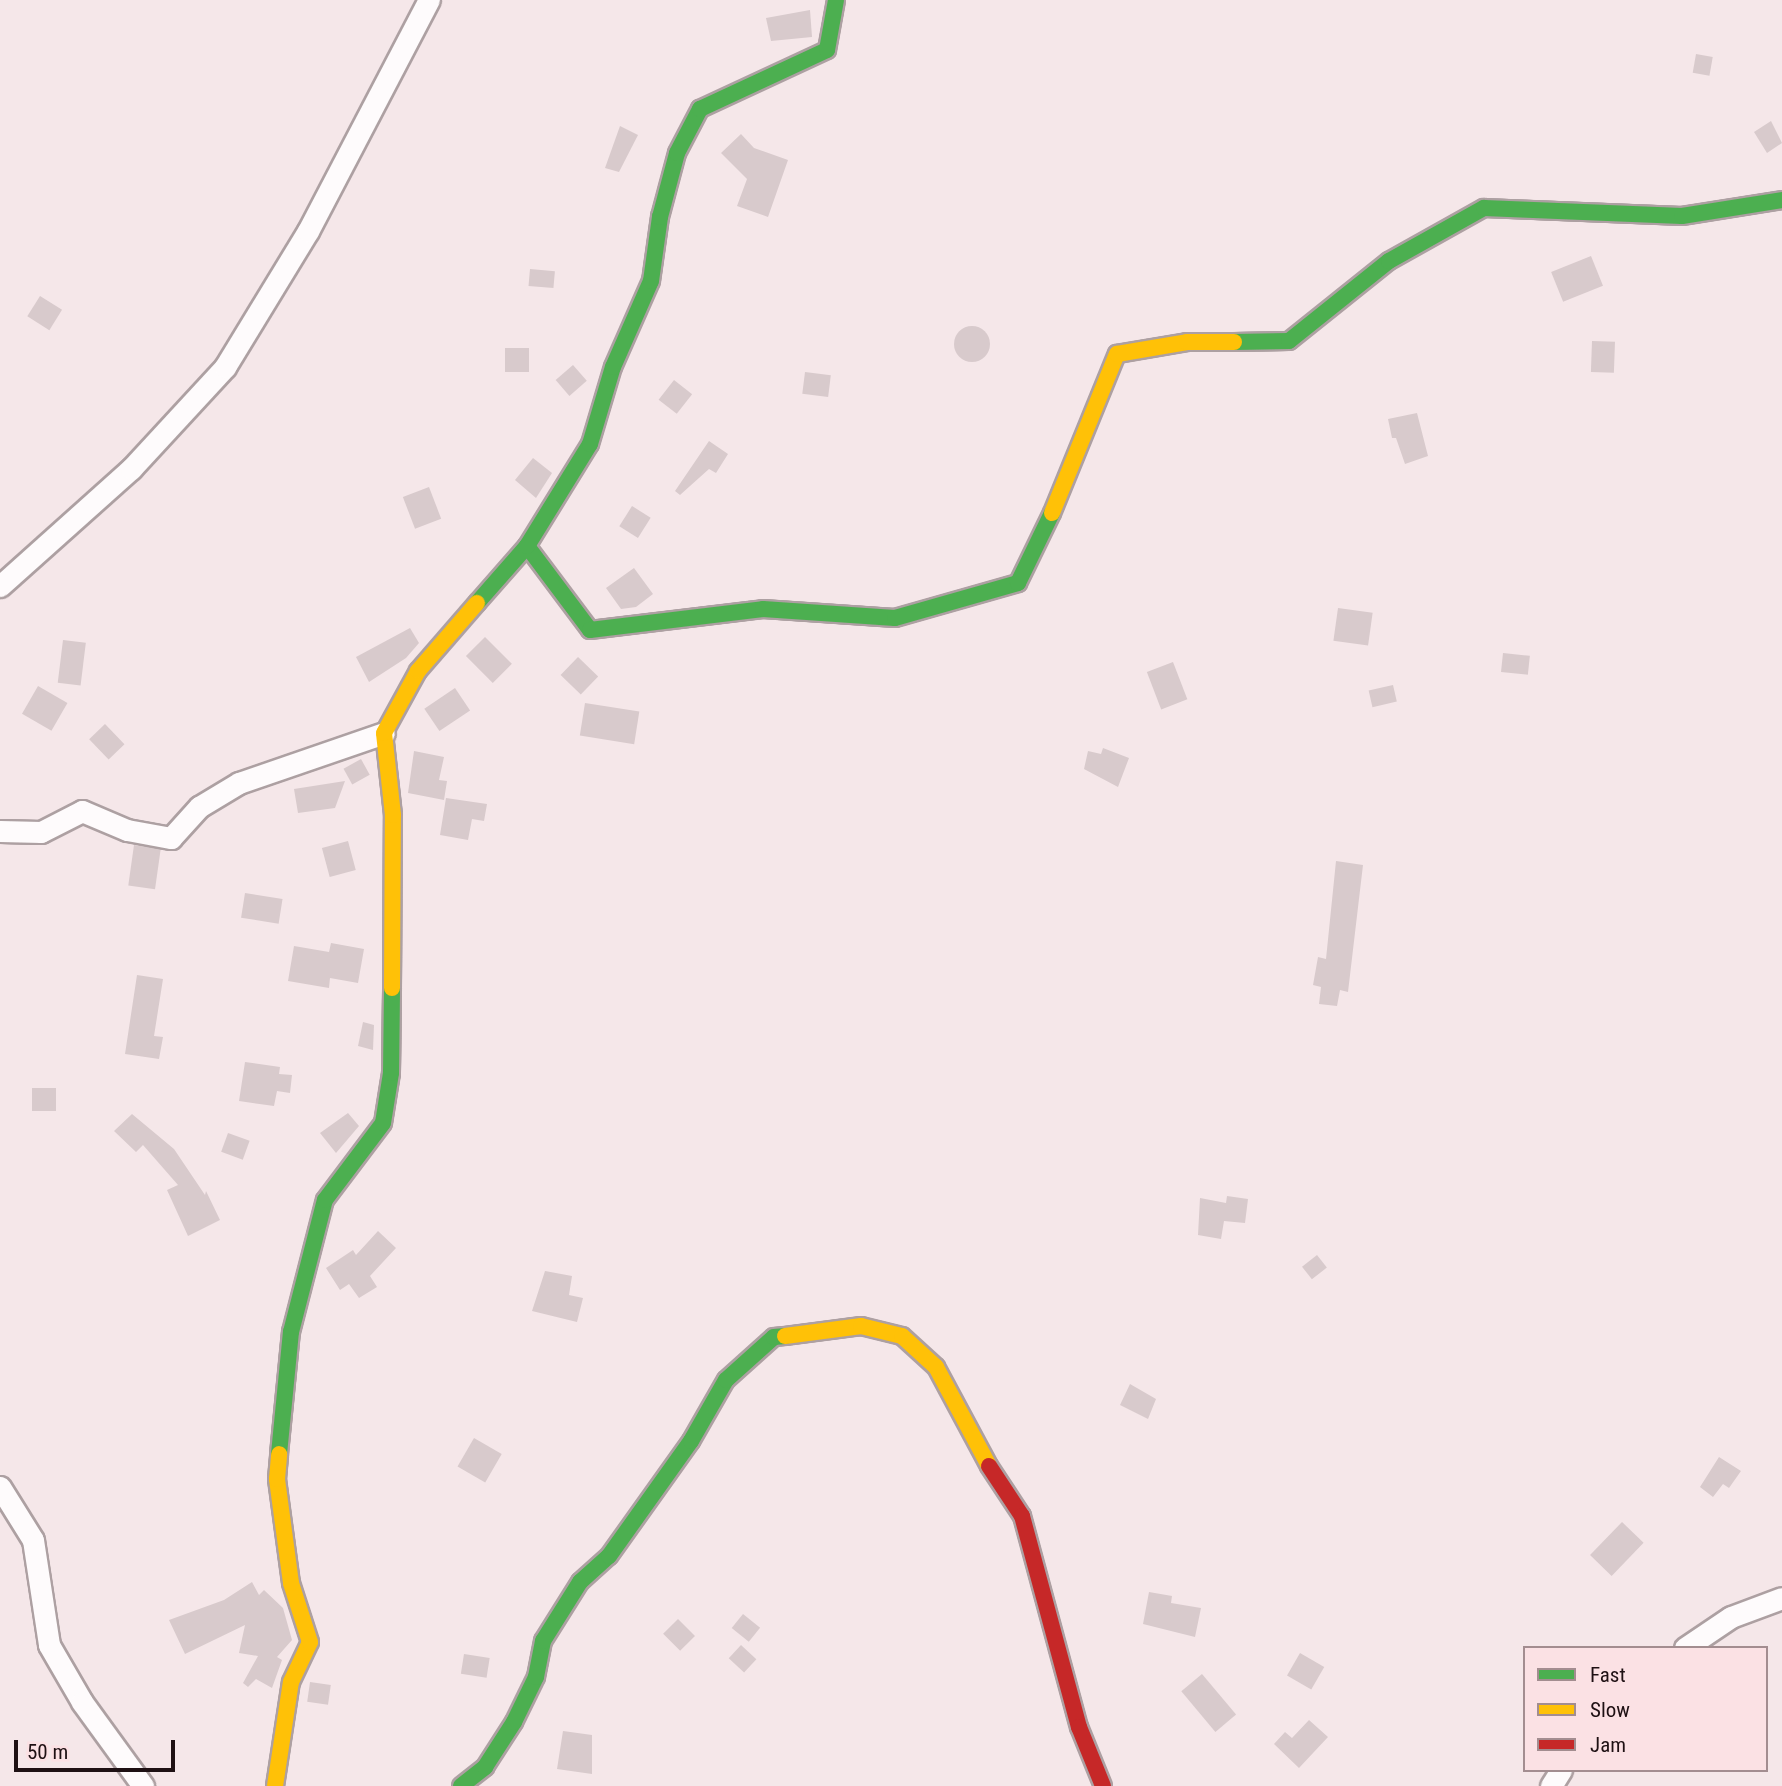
<!DOCTYPE html>
<style>
body{margin:0}
#map{position:relative;width:1782px;height:1786px;overflow:hidden;background:#f5e7e9;font-family:"Roboto Condensed",sans-serif}
div>[style]{position:absolute}
.building>*{inset:0;background:#d8cacc;transform-origin:0 0}
.round{border-radius:50%}
.roads{filter:drop-shadow(2px 0 #ada0a2) drop-shadow(-2px 0 #ada0a2) drop-shadow(0 2px #ada0a2) drop-shadow(0 -2px #ada0a2)}
.street>*{height:21px;margin:-10.5px;padding:0 10.5px;transform-origin:10.5px;border-radius:10.5px;background:#fefbfc}
.fast>*{height:16px;margin:-8px;padding:0 8px;transform-origin:8px;border-radius:8px;background:#4caf50}
.slow>*{height:16px;margin:-8px;padding:0 8px;transform-origin:8px;border-radius:8px;background:#ffc107}
.jam>*{height:16px;margin:-8px;padding:0 8px;transform-origin:8px;border-radius:8px;background:#c62828}
span{translate:-50% -50%;white-space:nowrap;text-align:center;line-height:1.15;-webkit-text-stroke:5px #fbe1e4;paint-order:stroke}
.legend{position:absolute;left:1523px;top:1646px;width:245px;height:126px;box-sizing:border-box;background:#fbe1e4;border:2px solid #a38d90;margin:0;padding:9px 12px;list-style:none;font-size:21px;color:#1e1013}
.legend li{display:flex;align-items:center;gap:14px;height:35px}
.legend b{width:35px;border:2px solid #a38d90}
.scale{position:absolute;left:14px;top:1740px;width:161px;height:32px;box-sizing:border-box;border:4px solid #1e1013;border-top:0;padding-left:9px;font-size:21px;line-height:24px;white-space:nowrap;color:#1e1013;-webkit-text-stroke:5px #fbe1e4;paint-order:stroke}
</style>
<div id="map">
<div class="building">
<i style="clip-path:polygon(810px 10px,812px 37px,771px 41px,766px 18px)"></i>
<i style="left:1696px;top:54px;width:17px;height:19px;rotate:10deg"></i>
<i style="clip-path:polygon(1771px 121px,1782px 143px,1767px 153px,1754px 132px)"></i>
<i style="clip-path:polygon(620px 126px,638px 135px,619px 172px,605px 168px)"></i>
<i style="clip-path:polygon(741px 134px,754px 148px,788px 160px,768px 217px,737px 206px,747px 179px,721px 153px)"></i>
<i style="left:1591px;top:256px;width:32px;height:43px;rotate:68deg"></i>
<i style="left:530px;top:269px;width:25px;height:17px;rotate:5deg"></i>
<i style="left:40px;top:296px;width:26px;height:24px;rotate:32deg"></i>
<i class="round" style="left:954px;top:326px;width:36px;height:36px"></i>
<i style="left:1592px;top:341px;width:23px;height:31px;rotate:2deg"></i>
<i style="left:505px;top:348px;width:24px;height:24px"></i>
<i style="left:573px;top:365px;width:21px;height:23px;rotate:49deg"></i>
<i style="left:805px;top:372px;width:26px;height:22px;rotate:7deg"></i>
<i style="left:674px;top:380px;width:23px;height:25px;rotate:38deg"></i>
<i style="clip-path:polygon(1417px 413px,1428px 456px,1405px 464px,1396px 438px,1392px 438px,1388px 419px)"></i>
<i style="clip-path:polygon(709px 441px,728px 454px,716px 473px,709px 469px,680px 495px,675px 491px)"></i>
<i style="clip-path:polygon(533px 458px,552px 473px,536px 498px,515px 480px)"></i>
<i style="left:429px;top:487px;width:34px;height:28px;rotate:69deg"></i>
<i style="left:632px;top:506px;width:22px;height:24px;rotate:32deg"></i>
<i style="clip-path:polygon(634px 568px,653px 594px,636px 607px,621px 609px,606px 588px)"></i>
<i style="left:1338px;top:608px;width:35px;height:33px;rotate:8deg"></i>
<i style="clip-path:polygon(410px 628px,419px 643px,406px 658px,369px 682px,356px 657px)"></i>
<i style="left:485px;top:637px;width:38px;height:27px;rotate:45deg"></i>
<i style="left:63px;top:640px;width:23px;height:43px;rotate:7deg"></i>
<i style="left:1503px;top:653px;width:27px;height:19px;rotate:6deg"></i>
<i style="left:578px;top:657px;width:28px;height:25px;rotate:44deg"></i>
<i style="left:1173px;top:662px;width:40px;height:28px;rotate:69deg"></i>
<i style="left:1393px;top:685px;width:17px;height:25px;rotate:77deg"></i>
<i style="left:38px;top:686px;width:34px;height:32px;rotate:30deg"></i>
<i style="left:455px;top:688px;width:27px;height:37px;rotate:56deg"></i>
<i style="left:585px;top:703px;width:55px;height:33px;rotate:9deg"></i>
<i style="left:105px;top:724px;width:28px;height:22px;rotate:46deg"></i>
<i style="clip-path:polygon(1103px 748px,1129px 758px,1118px 787px,1084px 769px,1088px 751px,1101px 754px)"></i>
<i style="clip-path:polygon(414px 751px,444px 757px,439px 780px,447px 781px,444px 800px,408px 793px)"></i>
<i style="left:361px;top:759px;width:18px;height:20px;rotate:61deg"></i>
<i style="clip-path:polygon(345px 781px,335px 808px,298px 813px,294px 789px)"></i>
<i style="clip-path:polygon(446px 798px,487px 804px,484px 821px,472px 819px,468px 840px,440px 835px)"></i>
<i style="left:348px;top:841px;width:30px;height:27px;rotate:75deg"></i>
<i style="left:134px;top:845px;width:27px;height:41px;rotate:8deg"></i>
<i style="clip-path:polygon(1336px 861px,1363px 865px,1348px 992px,1340px 990px,1337px 1006px,1319px 1004px,1321px 987px,1313px 985px,1318px 957px,1326px 959px)"></i>
<i style="left:245px;top:893px;width:38px;height:25px;rotate:9deg"></i>
<i style="clip-path:polygon(331px 943px,364px 949px,358px 983px,330px 978px,329px 988px,288px 981px,294px 946px,329px 952px)"></i>
<i style="clip-path:polygon(137px 975px,163px 979px,154px 1036px,163px 1037px,159px 1059px,125px 1054px)"></i>
<i style="clip-path:polygon(363px 1022px,374px 1025px,373px 1050px,358px 1046px)"></i>
<i style="clip-path:polygon(245px 1062px,280px 1067px,279px 1074px,292px 1075px,290px 1093px,277px 1091px,274px 1106px,239px 1101px)"></i>
<i style="left:56px;top:1088px;width:23px;height:24px;rotate:90deg"></i>
<i style="clip-path:polygon(348px 1113px,359px 1126px,336px 1153px,320px 1133px)"></i>
<i style="clip-path:polygon(132px 1114px,174px 1149px,205px 1195px,206px 1191px,220px 1220px,188px 1236px,167px 1190px,178px 1185px,143px 1145px,136px 1152px,114px 1131px)"></i>
<i style="left:228px;top:1133px;width:23px;height:20px;rotate:20deg"></i>
<i style="clip-path:polygon(1227px 1196px,1248px 1199px,1245px 1223px,1224px 1221px,1221px 1239px,1198px 1235px,1200px 1198px,1226px 1203px)"></i>
<i style="clip-path:polygon(378px 1231px,396px 1248px,370px 1276px,377px 1287px,359px 1298px,349px 1284px,340px 1290px,326px 1268px,353px 1250px,356px 1255px)"></i>
<i style="left:1317px;top:1255px;width:16px;height:19px;rotate:52deg"></i>
<i style="clip-path:polygon(545px 1271px,572px 1276px,569px 1295px,583px 1298px,577px 1322px,532px 1311px)"></i>
<i style="clip-path:polygon(1130px 1384px,1156px 1399px,1148px 1419px,1120px 1405px)"></i>
<i style="left:474px;top:1438px;width:32px;height:33px;rotate:30deg"></i>
<i style="clip-path:polygon(1719px 1457px,1741px 1471px,1729px 1488px,1723px 1484px,1713px 1497px,1700px 1487px)"></i>
<i style="left:1622px;top:1522px;width:30px;height:46px;rotate:44deg"></i>
<i style="clip-path:polygon(252px 1582px,259px 1595px,264px 1590px,283px 1608px,292px 1640px,277px 1657px,282px 1660px,272px 1688px,256px 1679px,248px 1687px,243px 1683px,258px 1656px,239px 1653px,245px 1625px,185px 1654px,169px 1620px,224px 1600px)"></i>
<i style="clip-path:polygon(1149px 1592px,1172px 1596px,1171px 1603px,1201px 1608px,1195px 1637px,1143px 1624px)"></i>
<i style="left:743px;top:1614px;width:22px;height:18px;rotate:39deg"></i>
<i style="left:678px;top:1619px;width:24px;height:21px;rotate:45deg"></i>
<i style="left:741px;top:1645px;width:21px;height:18px;rotate:43deg"></i>
<i style="left:1300px;top:1653px;width:28px;height:26px;rotate:30deg"></i>
<i style="left:464px;top:1654px;width:26px;height:20px;rotate:9deg"></i>
<i style="left:1202px;top:1674px;width:53px;height:27px;rotate:50deg"></i>
<i style="left:310px;top:1682px;width:21px;height:20px;rotate:8deg"></i>
<i style="clip-path:polygon(1309px 1720px,1328px 1737px,1299px 1768px,1274px 1744px,1285px 1732px,1292px 1738px)"></i>
<i style="clip-path:polygon(563px 1731px,592px 1735px,592px 1774px,557px 1769px)"></i>
</div>
<div class="roads">
<div class="street">
<i style="left:0;top:586px;width:176px;rotate:-41.8deg"></i>
<i style="left:131px;top:469px;width:139px;rotate:-47.3deg"></i>
<i style="left:225px;top:367px;width:159px;rotate:-58.6deg"></i>
<i style="left:308px;top:231px;width:261px;rotate:-62.4deg"></i>
<i style="left:0;top:831px;width:41px;rotate:1.4deg"></i>
<i style="left:41px;top:832px;width:46px;rotate:-27.1deg"></i>
<i style="left:82px;top:811px;width:49px;rotate:22.9deg"></i>
<i style="left:127px;top:830px;width:45px;rotate:10.3deg"></i>
<i style="left:171px;top:838px;width:42px;rotate:-47.9deg"></i>
<i style="left:199px;top:807px;width:47px;rotate:-31deg"></i>
<i style="left:239px;top:783px;width:153px;rotate:-19deg"></i>
<i style="left:0;top:1487px;width:62px;rotate:58.1deg"></i>
<i style="left:33px;top:1540px;width:106px;rotate:81.3deg"></i>
<i style="left:49px;top:1645px;width:66px;rotate:59.9deg"></i>
<i style="left:82px;top:1702px;width:104px;rotate:54deg"></i>
<i style="left:1685px;top:1648px;width:55px;rotate:-34deg"></i>
<i style="left:1731px;top:1617px;width:54px;rotate:-20.4deg"></i>
<i style="left:1551px;top:1786px;width:19px;rotate:-58deg"></i>
</div>
<div class="fast">
<i style="left:1234px;top:342px;width:55px;rotate:-1deg"></i>
<i style="left:1289px;top:341px;width:128px;rotate:-38.7deg"></i>
<i style="left:1389px;top:261px;width:109px;rotate:-29.2deg"></i>
<i style="left:1484px;top:208px;width:198px;rotate:2.3deg"></i>
<i style="left:1682px;top:216px;width:101px;rotate:-9.1deg"></i>
<i style="left:527px;top:546px;width:105px;rotate:53.1deg"></i>
<i style="left:590px;top:630px;width:174px;rotate:-6.9deg"></i>
<i style="left:763px;top:609px;width:132px;rotate:3.9deg"></i>
<i style="left:895px;top:618px;width:128px;rotate:-15.9deg"></i>
<i style="left:1018px;top:583px;width:78px;rotate:-64.1deg"></i>
<i style="left:477px;top:603px;width:76px;rotate:-48.7deg"></i>
<i style="left:527px;top:546px;width:120px;rotate:-58.3deg"></i>
<i style="left:590px;top:444px;width:80px;rotate:-73.4deg"></i>
<i style="left:613px;top:367px;width:94px;rotate:-66.2deg"></i>
<i style="left:651px;top:281px;width:65px;rotate:-82deg"></i>
<i style="left:660px;top:217px;width:66px;rotate:-75.1deg"></i>
<i style="left:677px;top:153px;width:50px;rotate:-62.4deg"></i>
<i style="left:700px;top:109px;width:140px;rotate:-24.9deg"></i>
<i style="left:827px;top:50px;width:51px;rotate:-79.8deg"></i>
<i style="left:279px;top:1454px;width:123px;rotate:-84.4deg"></i>
<i style="left:291px;top:1332px;width:136px;rotate:-75.6deg"></i>
<i style="left:325px;top:1200px;width:96px;rotate:-53deg"></i>
<i style="left:383px;top:1123px;width:51px;rotate:-80.9deg"></i>
<i style="left:391px;top:1073px;width:85px;rotate:-89.3deg"></i>
<i style="left:461px;top:1786px;width:31px;rotate:-38deg"></i>
<i style="left:485px;top:1767px;width:54px;rotate:-57.2deg"></i>
<i style="left:514px;top:1722px;width:50px;rotate:-63.9deg"></i>
<i style="left:536px;top:1677px;width:37px;rotate:-79deg"></i>
<i style="left:543px;top:1641px;width:70px;rotate:-57.9deg"></i>
<i style="left:580px;top:1582px;width:39px;rotate:-42deg"></i>
<i style="left:609px;top:1556px;width:141px;rotate:-54.5deg"></i>
<i style="left:691px;top:1441px;width:70px;rotate:-60.2deg"></i>
<i style="left:726px;top:1380px;width:64px;rotate:-41.9deg"></i>
<i style="left:774px;top:1337px;width:11px;rotate:-5deg"></i>
</div>
<div class="slow">
<i style="left:1052px;top:513px;width:172px;rotate:-67.8deg"></i>
<i style="left:1117px;top:354px;width:71px;rotate:-9.7deg"></i>
<i style="left:1187px;top:342px;width:47px"></i>
<i style="left:392px;top:988px;width:173px;rotate:-89.7deg"></i>
<i style="left:393px;top:815px;width:82px;rotate:-96.3deg"></i>
<i style="left:384px;top:733px;width:71px;rotate:-61.3deg"></i>
<i style="left:418px;top:671px;width:90px;rotate:-49.1deg"></i>
<i style="left:785px;top:1336px;width:77px;rotate:-7.5deg"></i>
<i style="left:861px;top:1326px;width:42px;rotate:13.7deg"></i>
<i style="left:902px;top:1336px;width:46px;rotate:42.4deg"></i>
<i style="left:936px;top:1367px;width:112px;rotate:61.8deg"></i>
<i style="left:275px;top:1786px;width:105px;rotate:-81.3deg"></i>
<i style="left:291px;top:1682px;width:44px;rotate:-64.6deg"></i>
<i style="left:310px;top:1642px;width:62px;rotate:-107.9deg"></i>
<i style="left:291px;top:1583px;width:105px;rotate:-97.7deg"></i>
<i style="left:277px;top:1479px;width:25px;rotate:-85deg"></i>
</div>
<div class="jam">
<i style="left:989px;top:1466px;width:60px;rotate:56.6deg"></i>
<i style="left:1022px;top:1516px;width:219px;rotate:74.9deg"></i>
<i style="left:1079px;top:1727px;width:64px;rotate:67.9deg"></i>
</div>
</div>
<ul class="legend">
<li><b style="height:9px;background:#4caf50"></b>Fast</li>
<li><b style="height:9px;background:#ffc107"></b>Slow</li>
<li><b style="height:9px;background:#c62828"></b>Jam</li>
</ul>
<div class="scale">50 m</div>
</div>
